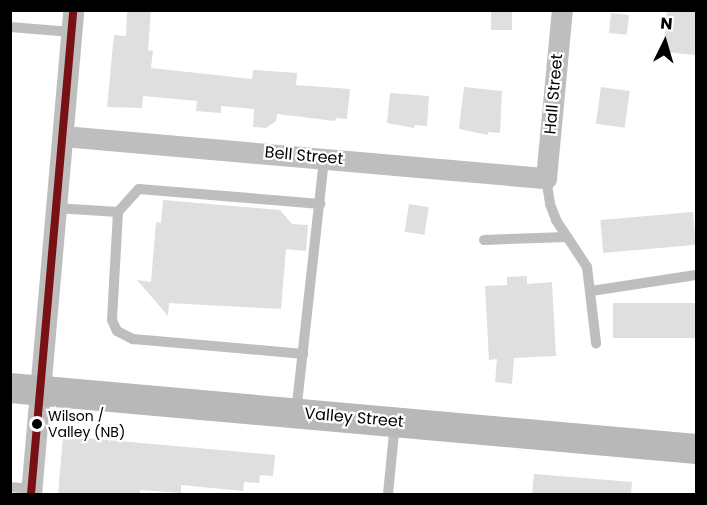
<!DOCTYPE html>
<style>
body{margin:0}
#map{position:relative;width:707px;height:505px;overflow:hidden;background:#fff;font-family:Poppins,sans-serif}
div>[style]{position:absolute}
.building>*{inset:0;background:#dfdfdf;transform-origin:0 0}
.service>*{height:10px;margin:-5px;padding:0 5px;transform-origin:5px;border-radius:5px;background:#bebebe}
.minor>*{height:21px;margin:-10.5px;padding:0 10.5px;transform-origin:10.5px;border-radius:10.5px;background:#bebebe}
.secondary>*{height:30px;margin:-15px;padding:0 15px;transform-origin:15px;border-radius:15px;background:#b8b8b8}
.bus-1>*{height:8px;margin:-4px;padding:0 4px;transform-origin:4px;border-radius:4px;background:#771113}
.dots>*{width:16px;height:16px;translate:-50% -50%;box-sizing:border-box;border:3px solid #fff;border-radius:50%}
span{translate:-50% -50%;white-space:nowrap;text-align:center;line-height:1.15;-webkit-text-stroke:4.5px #fff;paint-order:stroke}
.bus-label{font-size:14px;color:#000}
.left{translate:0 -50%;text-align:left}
.street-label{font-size:16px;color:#000}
.frame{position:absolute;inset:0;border:12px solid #000;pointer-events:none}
.north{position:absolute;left:635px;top:12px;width:60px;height:60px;-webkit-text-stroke:4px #fff;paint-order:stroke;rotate:5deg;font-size:16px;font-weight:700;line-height:24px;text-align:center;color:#000}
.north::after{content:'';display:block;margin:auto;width:21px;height:27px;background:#000;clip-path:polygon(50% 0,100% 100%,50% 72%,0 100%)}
</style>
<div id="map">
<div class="building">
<i style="clip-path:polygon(127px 10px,151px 10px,148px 50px,153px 51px,151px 68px,252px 79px,253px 70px,297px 73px,296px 85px,350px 89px,347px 119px,336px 118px,335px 121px,277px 114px,276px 121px,266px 128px,253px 127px,254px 109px,221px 106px,221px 113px,196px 111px,197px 101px,143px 96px,142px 108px,107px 107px,114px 35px,126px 36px)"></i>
<i style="left:491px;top:10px;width:21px;height:20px"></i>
<i style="clip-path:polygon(667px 10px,696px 10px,696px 55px,663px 52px)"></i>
<i style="left:611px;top:13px;width:18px;height:20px;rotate:6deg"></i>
<i style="clip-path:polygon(464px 87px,502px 91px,500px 133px,488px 132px,488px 135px,459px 129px)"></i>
<i style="left:601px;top:87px;width:29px;height:37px;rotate:8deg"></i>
<i style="clip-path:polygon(390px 93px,429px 96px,427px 126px,415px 125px,414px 128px,387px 123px)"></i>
<i style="clip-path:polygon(163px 200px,280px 210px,292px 224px,308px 225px,306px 251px,286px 249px,281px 309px,169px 303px,168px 316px,137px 280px,151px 282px,156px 222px,161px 223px)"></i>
<i style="left:409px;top:204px;width:20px;height:28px;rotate:9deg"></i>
<i style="left:693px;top:212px;width:33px;height:93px;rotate:85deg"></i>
<i style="clip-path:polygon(527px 276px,527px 284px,552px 282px,556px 356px,514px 358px,512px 384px,495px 382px,497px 359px,489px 360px,485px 286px,507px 285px,507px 277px)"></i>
<i style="left:696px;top:303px;width:35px;height:83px;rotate:90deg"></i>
<i style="clip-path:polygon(63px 436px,275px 455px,273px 476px,260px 475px,259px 483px,244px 482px,243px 491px,181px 485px,181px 493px,140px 490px,140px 495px,58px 495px)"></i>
<i style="clip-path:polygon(534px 474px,632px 482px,631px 495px,532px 495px)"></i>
</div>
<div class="service">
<i style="left:10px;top:27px;width:62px;rotate:4.6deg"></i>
<i style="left:546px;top:178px;width:26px;rotate:81deg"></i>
<i style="left:550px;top:204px;width:17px;rotate:69deg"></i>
<i style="left:556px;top:220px;width:56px;rotate:56.6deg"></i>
<i style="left:587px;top:267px;width:77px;rotate:83.2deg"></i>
<i style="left:56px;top:208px;width:62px;rotate:3.7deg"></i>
<i style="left:118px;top:212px;width:108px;rotate:93.2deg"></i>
<i style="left:112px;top:320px;width:12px;rotate:66deg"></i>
<i style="left:117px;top:331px;width:18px;rotate:27deg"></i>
<i style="left:133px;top:339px;width:171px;rotate:5deg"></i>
<i style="left:118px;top:212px;width:31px;rotate:-48deg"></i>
<i style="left:139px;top:189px;width:182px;rotate:4.7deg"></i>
<i style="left:484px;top:240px;width:83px;rotate:-2.1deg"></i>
<i style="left:591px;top:291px;width:106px;rotate:-8.7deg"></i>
<i style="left:296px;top:413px;width:257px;rotate:-83.7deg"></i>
<i style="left:10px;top:487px;width:22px;rotate:5deg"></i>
<i style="left:388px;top:494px;width:71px;rotate:-84.4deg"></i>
</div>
<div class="minor">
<i style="left:63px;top:136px;width:485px;rotate:5deg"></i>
<i style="left:546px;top:178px;width:169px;rotate:-84.6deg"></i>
<i style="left:31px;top:494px;width:486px;rotate:-85deg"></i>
</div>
<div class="secondary">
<i style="left:10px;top:388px;width:689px;rotate:5.08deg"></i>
</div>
<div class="bus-1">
<i style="left:31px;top:494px;width:486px;rotate:-85deg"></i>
</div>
<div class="dots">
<i style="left:37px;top:424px;background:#000"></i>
</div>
<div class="bus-label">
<span class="left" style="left:48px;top:424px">Wilson /<br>Valley (NB)</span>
</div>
<div class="street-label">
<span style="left:554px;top:94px;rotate:-85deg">Hall Street</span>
<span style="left:304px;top:156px;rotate:5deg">Bell Street</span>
<span style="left:354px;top:418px;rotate:5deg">Valley Street</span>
</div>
<div class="frame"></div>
<div class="north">N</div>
</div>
